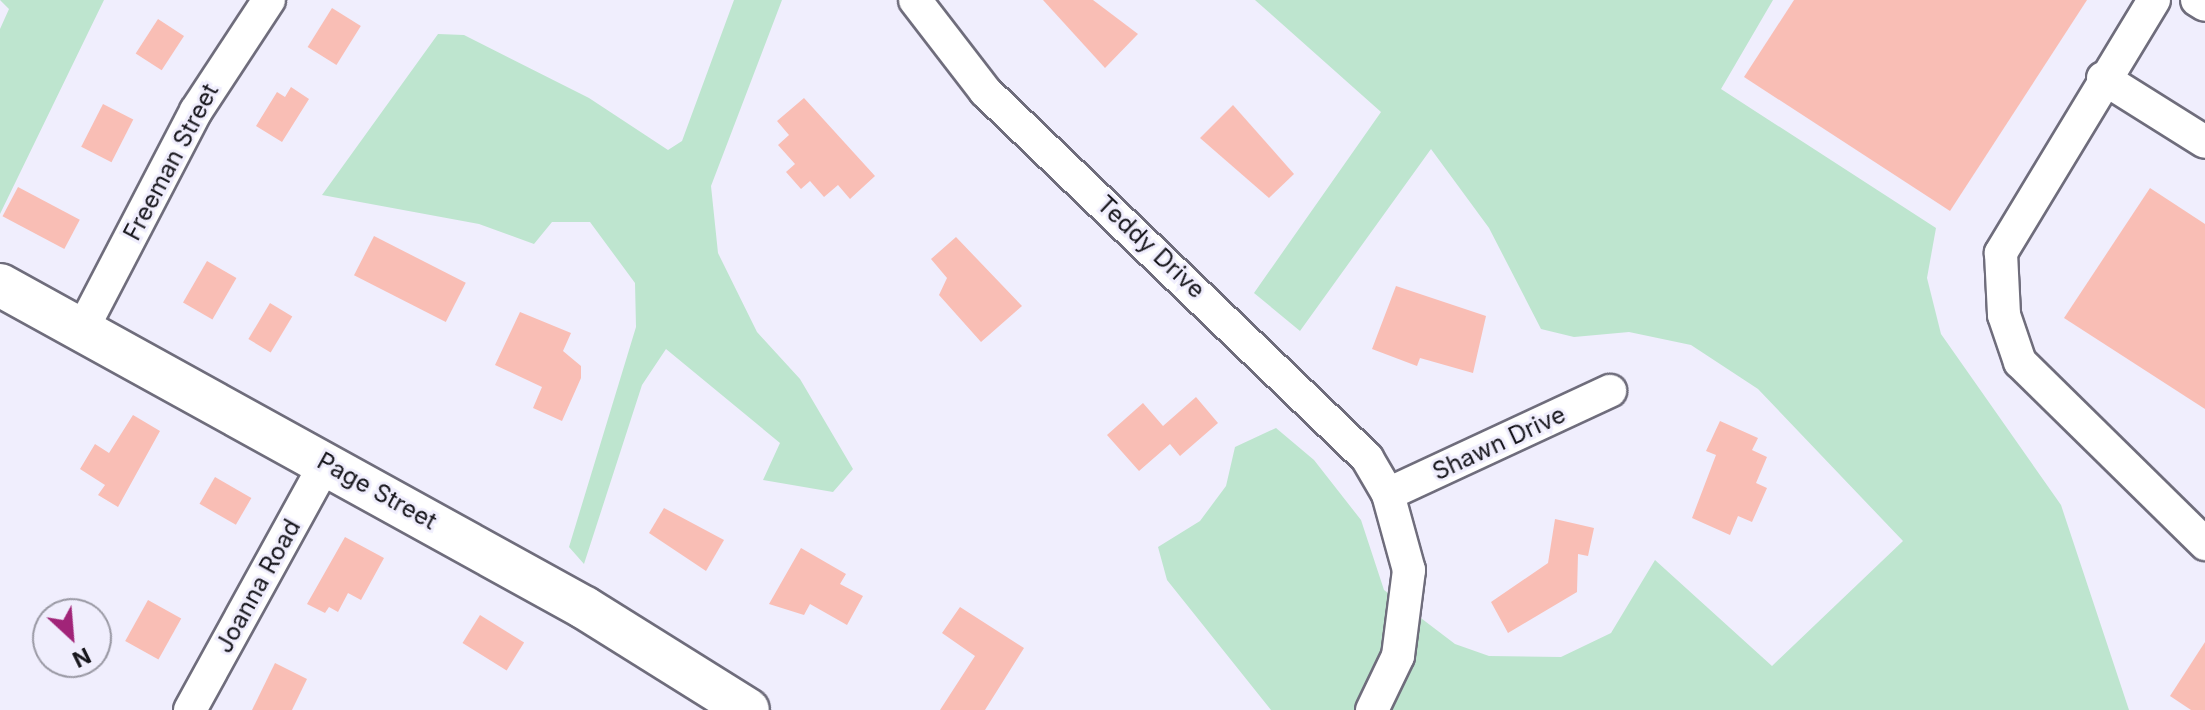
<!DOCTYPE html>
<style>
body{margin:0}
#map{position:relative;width:2205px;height:710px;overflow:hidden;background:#f0eefd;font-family:Inter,sans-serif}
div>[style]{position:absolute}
.green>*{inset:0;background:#bee5cf}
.building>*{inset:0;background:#f9beb5;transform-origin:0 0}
.roads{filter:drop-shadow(2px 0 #6f6d7c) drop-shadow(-2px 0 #6f6d7c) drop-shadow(0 2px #6f6d7c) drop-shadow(0 -2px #6f6d7c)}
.minor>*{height:32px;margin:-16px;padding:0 16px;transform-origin:16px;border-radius:16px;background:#fff}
.major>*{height:42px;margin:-21px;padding:0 21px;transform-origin:21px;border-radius:21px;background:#fff}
span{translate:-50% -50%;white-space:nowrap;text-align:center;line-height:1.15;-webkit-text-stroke:6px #f0eefd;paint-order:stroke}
.street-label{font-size:24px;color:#17161c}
.north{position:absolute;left:32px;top:598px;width:80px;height:80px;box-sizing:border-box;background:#f0eefd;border:2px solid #9998a3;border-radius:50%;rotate:154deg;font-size:22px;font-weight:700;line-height:32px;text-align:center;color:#17161c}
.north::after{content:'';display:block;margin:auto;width:28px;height:36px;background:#a12478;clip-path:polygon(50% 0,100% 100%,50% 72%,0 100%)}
</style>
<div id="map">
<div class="green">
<i style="clip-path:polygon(0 0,104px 0,0 214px,0 29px,9px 9px)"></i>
<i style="clip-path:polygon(734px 0,782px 0,711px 186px,718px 253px,757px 332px,800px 379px,853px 469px,833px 492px,763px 480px,780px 443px,666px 349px,642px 385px,584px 564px,569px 547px,636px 327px,635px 283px,590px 222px,552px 222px,534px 244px,479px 224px,322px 195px,438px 34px,464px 35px,589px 98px,668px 150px,682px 141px)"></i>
<i style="clip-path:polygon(1255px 0,1773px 0,1721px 89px,1936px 228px,1927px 278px,1941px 334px,2061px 505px,2129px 710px,1271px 710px,1167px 580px,1158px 547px,1200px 521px,1226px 486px,1235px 447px,1276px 428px,1314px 460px,1361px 520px,1384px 590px,1455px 644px,1489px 656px,1561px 657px,1611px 633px,1655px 560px,1772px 666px,1903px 541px,1758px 389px,1691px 345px,1629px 332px,1574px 337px,1541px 329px,1489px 228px,1431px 149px,1300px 331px,1254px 293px,1381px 112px)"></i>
</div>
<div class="building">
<i style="clip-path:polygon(1043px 0,1093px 0,1138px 34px,1105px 68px)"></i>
<i style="clip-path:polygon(1794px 0,2087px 0,1950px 211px,1744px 77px)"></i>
<i style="left:332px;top:8px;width:34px;height:46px;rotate:32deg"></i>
<i style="left:158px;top:19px;width:31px;height:41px;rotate:33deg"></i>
<i style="clip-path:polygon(291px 87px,309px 99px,282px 142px,256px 126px,277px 92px,285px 97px)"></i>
<i style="clip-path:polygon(804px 98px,875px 176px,850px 199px,838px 185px,824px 197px,810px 181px,801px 189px,786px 172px,795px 164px,778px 145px,789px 135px,777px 121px)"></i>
<i style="left:103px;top:104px;width:34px;height:48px;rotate:27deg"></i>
<i style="clip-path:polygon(1233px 105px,1294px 174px,1269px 198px,1200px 138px)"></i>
<i style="left:18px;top:187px;width:70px;height:33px;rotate:28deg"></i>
<i style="clip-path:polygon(2150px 188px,2205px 224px,2205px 409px,2064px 318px)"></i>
<i style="left:374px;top:236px;width:103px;height:44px;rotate:27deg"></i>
<i style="clip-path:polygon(956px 237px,1022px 306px,981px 342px,939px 295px,947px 278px,931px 259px)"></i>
<i style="left:207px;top:261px;width:34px;height:48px;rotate:30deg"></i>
<i style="clip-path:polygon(1396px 286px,1486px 316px,1473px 373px,1420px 358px,1417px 366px,1372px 349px)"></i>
<i style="left:270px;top:303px;width:26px;height:42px;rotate:31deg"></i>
<i style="clip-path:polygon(520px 312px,571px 333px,563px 351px,581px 366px,581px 378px,562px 421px,533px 408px,542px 387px,495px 365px)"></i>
<i style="clip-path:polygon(1196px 397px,1218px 423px,1180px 456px,1170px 444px,1139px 471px,1107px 435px,1143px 403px,1163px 426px)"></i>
<i style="clip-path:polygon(133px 415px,160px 431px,118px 507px,98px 495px,105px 485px,80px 469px,95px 444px,109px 453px)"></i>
<i style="clip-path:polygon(1720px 421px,1758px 438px,1752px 450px,1767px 457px,1756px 483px,1767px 488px,1752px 522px,1738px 516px,1730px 535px,1692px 518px,1716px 455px,1706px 451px)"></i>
<i style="left:215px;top:477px;width:42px;height:31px;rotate:30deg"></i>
<i style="clip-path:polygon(664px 508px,724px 540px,706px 571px,649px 533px)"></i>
<i style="clip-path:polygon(1555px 519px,1594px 528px,1588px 556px,1578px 554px,1577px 592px,1508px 633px,1491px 602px,1548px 563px)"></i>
<i style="clip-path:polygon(345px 537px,384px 558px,361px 600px,348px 593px,338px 612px,329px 607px,325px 613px,307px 604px)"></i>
<i style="clip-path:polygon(801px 548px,846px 574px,840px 584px,863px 596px,847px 625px,810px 604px,804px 615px,769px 604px)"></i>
<i style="left:148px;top:600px;width:38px;height:47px;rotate:29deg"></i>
<i style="clip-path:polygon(960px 607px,1024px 648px,985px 710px,940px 710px,975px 656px,942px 633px)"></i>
<i style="left:480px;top:615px;width:52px;height:33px;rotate:32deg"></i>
<i style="clip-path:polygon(2205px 642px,2205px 710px,2191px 710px,2170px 696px)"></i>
<i style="clip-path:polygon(275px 663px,307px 679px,292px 710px,252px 710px)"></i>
</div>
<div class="roads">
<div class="minor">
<i style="left:915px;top:0;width:115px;rotate:52.4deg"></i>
<i style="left:985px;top:91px;width:530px;rotate:43.85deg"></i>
<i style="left:1367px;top:458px;width:42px;rotate:59.7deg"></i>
<i style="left:1388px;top:494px;width:79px;rotate:74.6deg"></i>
<i style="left:1409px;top:570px;width:87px;rotate:97.3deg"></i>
<i style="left:1398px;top:656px;width:60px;rotate:115.7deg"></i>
<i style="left:2154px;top:0;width:296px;rotate:121.2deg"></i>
<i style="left:2001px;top:253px;width:62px;rotate:87.2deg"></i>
<i style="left:2004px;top:315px;width:50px;rotate:71.2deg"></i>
<i style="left:2020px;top:362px;width:260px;rotate:44.5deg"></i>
<i style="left:2197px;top:0;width:9px;rotate:32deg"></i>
<i style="left:2103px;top:78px;width:120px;rotate:32.1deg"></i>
<i style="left:82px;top:330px;width:247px;rotate:-62.5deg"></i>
<i style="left:196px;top:111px;width:133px;rotate:-56.7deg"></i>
<i style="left:1388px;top:494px;width:245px;rotate:-24.9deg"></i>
<i style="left:190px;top:710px;width:282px;rotate:-61.2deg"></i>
</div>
<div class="major">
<i style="left:0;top:285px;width:668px;rotate:28.9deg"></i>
<i style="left:585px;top:608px;width:192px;rotate:32deg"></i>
</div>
</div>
<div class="street-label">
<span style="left:171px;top:162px;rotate:-62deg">Freeman Street</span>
<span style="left:1151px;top:247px;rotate:43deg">Teddy Drive</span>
<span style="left:1499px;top:443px;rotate:-25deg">Shawn Drive</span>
<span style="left:377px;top:491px;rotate:29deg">Page Street</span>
<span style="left:258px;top:586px;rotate:-61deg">Joanna Road</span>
</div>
<div class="north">N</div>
</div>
